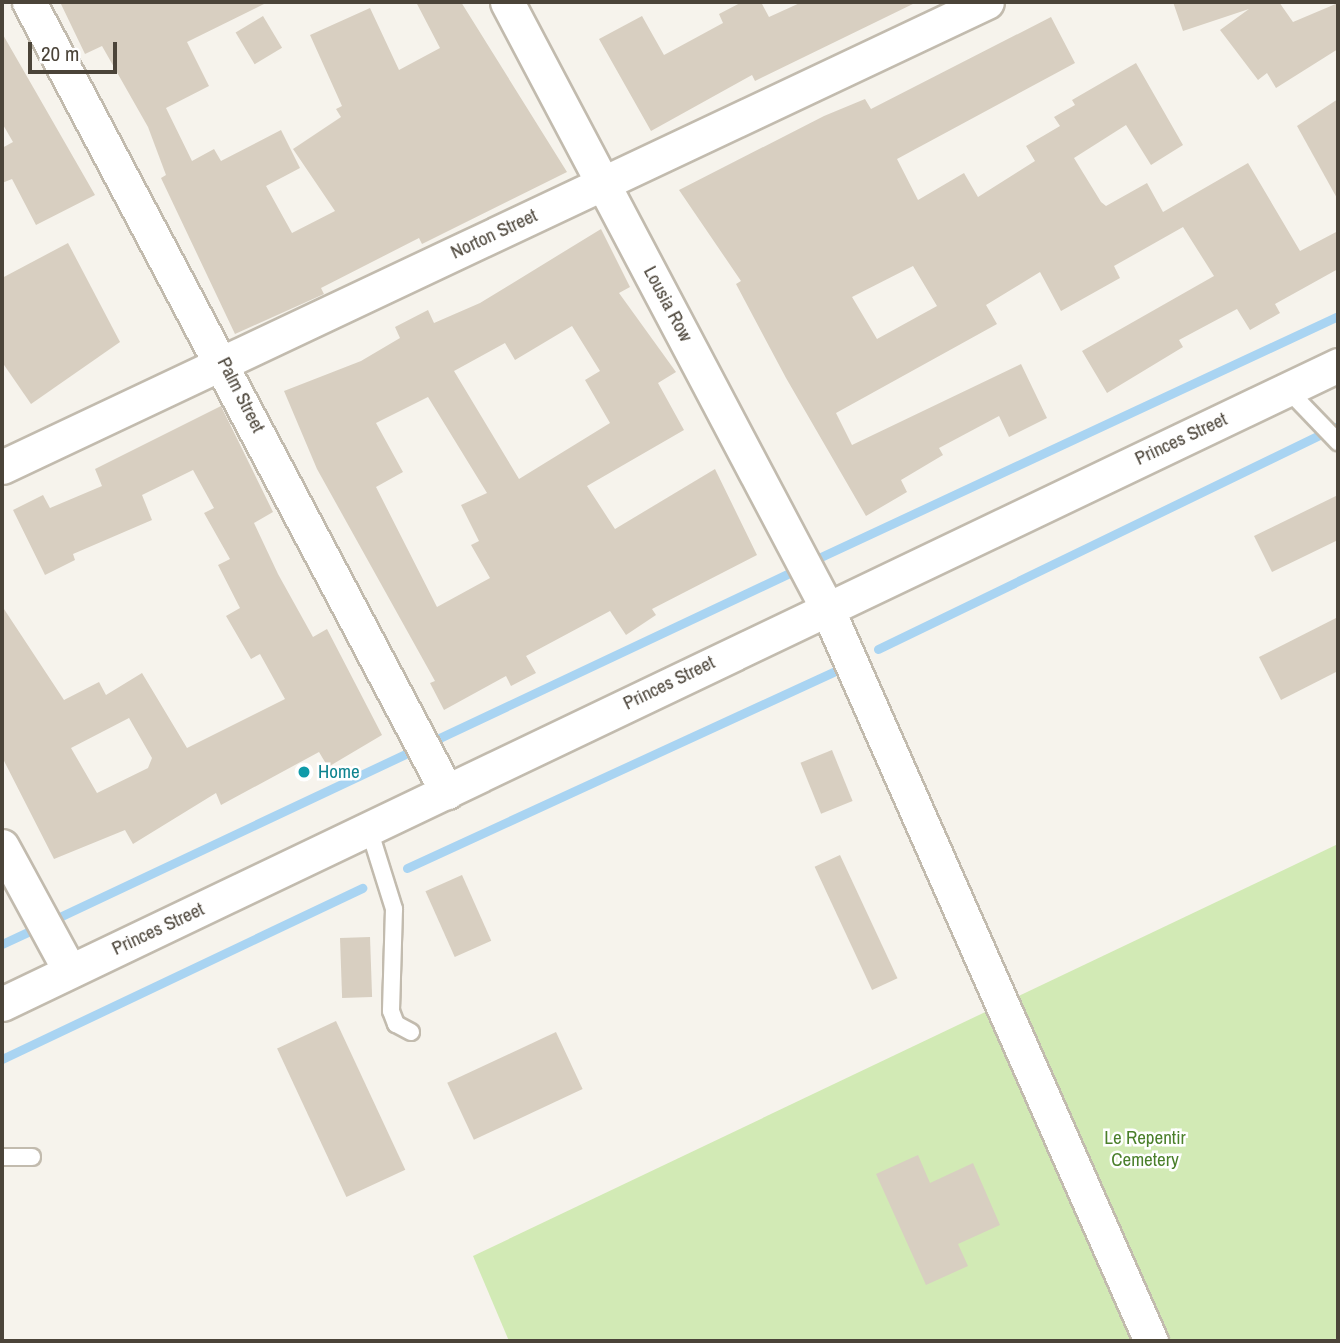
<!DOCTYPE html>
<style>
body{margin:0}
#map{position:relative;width:1340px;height:1343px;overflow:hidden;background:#f6f3ec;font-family:"Archivo Narrow",sans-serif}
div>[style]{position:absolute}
.green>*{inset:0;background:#d2eab5}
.stream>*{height:9px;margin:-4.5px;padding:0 4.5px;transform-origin:4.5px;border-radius:4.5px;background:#a9d4f2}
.building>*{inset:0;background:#d8cfc1;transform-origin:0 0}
.roads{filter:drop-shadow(2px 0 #c2bbae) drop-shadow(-2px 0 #c2bbae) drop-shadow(0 2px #c2bbae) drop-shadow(0 -2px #c2bbae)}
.service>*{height:16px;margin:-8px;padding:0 8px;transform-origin:8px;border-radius:8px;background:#fff}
.minor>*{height:33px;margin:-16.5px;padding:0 16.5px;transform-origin:16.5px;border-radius:16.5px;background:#fff}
.dots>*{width:19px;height:19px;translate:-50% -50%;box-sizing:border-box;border:4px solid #fff;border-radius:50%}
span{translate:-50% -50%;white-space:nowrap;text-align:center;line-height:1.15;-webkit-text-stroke:5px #fff;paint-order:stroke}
.street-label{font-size:19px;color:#4b4439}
.culture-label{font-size:19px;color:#0d838f}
.left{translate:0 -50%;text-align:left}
.park-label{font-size:19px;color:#4a7f2a}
.frame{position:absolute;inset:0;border:4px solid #4b4439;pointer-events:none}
.scale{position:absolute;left:28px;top:42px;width:89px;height:32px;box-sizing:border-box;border:4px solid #4b4439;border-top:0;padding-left:9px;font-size:21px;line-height:24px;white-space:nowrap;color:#4b4439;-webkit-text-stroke:5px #fff;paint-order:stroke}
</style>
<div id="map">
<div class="green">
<i style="clip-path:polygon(1338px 844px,1338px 1341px,509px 1341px,473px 1256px)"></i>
</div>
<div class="stream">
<i style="left:810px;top:562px;width:582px;rotate:-24.98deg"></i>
<i style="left:878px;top:649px;width:511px;rotate:-25.86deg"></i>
<i style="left:407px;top:868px;width:470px;rotate:-24.7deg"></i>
<i style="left:51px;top:921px;width:826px;rotate:-25.23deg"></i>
<i style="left:2px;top:944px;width:40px;rotate:-25deg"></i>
<i style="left:2px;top:1059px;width:399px;rotate:-25.4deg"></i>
</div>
<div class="building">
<i style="clip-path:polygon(60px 2px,268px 2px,187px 42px,209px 86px,166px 108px,192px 161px,214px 149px,221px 161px,281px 130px,300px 168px,266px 186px,292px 233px,335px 211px,293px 149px,341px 117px,336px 109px,342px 106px,310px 35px,370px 8px,399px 70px,440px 48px,416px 2px,461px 2px,567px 172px,422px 244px,419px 238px,321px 288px,324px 294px,235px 334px,161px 178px,166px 175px,148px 127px,102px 46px,85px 54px)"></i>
<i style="clip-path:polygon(742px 2px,761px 2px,769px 17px,802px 2px,917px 2px,755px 81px,752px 75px,651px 131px,599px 39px,642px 16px,664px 55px,723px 23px,719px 14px)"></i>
<i style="clip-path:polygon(1173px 2px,1279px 2px,1293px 22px,1338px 3px,1338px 49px,1276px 88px,1267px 73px,1258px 80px,1220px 30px,1249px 9px,1183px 31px)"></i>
<i style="left:263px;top:16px;width:37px;height:32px;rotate:59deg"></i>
<i style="clip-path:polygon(evenodd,1051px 17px,1075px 63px,897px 159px,918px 200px,964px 173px,978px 197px,1035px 161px,1026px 146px,1060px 126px,1054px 117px,1075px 105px,1072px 100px,1136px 63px,1183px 145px,1151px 165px,1126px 125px,1074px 158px,1101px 202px,1106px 206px,1147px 183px,1163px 212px,1248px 163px,1300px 251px,1338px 231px,1338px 269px,1275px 304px,1280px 313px,1250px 330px,1237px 309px,1179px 340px,1183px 347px,1107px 393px,1082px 351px,1214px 276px,1183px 227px,1114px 266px,1120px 278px,1061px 311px,1040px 272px,986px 305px,997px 324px,836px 413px,852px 445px,1021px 364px,1047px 418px,1009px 437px,999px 416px,939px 448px,943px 455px,901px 480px,907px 492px,866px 516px,786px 378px,736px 284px,741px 281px,679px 190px,824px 116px,865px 99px,871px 109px,1051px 17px,913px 266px,937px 306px,877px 339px,852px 297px,913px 266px)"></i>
<i style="clip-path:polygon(2px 33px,95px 195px,36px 225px,12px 179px,2px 183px,2px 148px,13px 142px,2px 123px)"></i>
<i style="clip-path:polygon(1338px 99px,1338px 200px,1297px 126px)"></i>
<i style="clip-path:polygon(evenodd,601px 229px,630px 287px,619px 293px,676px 372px,658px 383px,684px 430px,587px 486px,615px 529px,715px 469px,757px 555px,652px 609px,656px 615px,626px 635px,610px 611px,526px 656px,536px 673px,511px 686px,506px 676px,444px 710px,430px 683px,435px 681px,317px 469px,284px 391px,361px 361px,400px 338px,395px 327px,428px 310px,434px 323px,480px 303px,601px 229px,572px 326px,600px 371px,585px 380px,610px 423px,519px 479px,454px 371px,505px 343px,515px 360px,572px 326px,601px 229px,428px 397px,487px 493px,461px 505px,479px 541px,471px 545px,490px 578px,437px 607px,376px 487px,403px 472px,376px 423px,428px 397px)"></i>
<i style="clip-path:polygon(68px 243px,120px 342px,31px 404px,2px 362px,2px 278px)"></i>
<i style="clip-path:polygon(evenodd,221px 406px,273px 512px,254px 523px,278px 574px,313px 637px,327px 629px,382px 735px,328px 767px,319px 752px,221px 805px,216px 793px,133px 844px,125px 830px,54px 859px,2px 757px,2px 606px,64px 700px,99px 682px,106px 695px,142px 673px,187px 748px,285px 699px,260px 654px,251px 659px,226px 616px,240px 608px,218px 565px,230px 559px,204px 513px,214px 508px,193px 470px,142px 495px,152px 520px,73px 554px,75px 560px,45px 575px,13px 510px,43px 495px,50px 508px,102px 486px,95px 469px,221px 406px,129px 718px,152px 758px,148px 768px,97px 793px,71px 748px,129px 718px)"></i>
<i style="clip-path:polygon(1338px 495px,1338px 540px,1272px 572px,1254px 536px)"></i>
<i style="clip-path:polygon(1338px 617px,1338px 671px,1281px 700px,1259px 657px)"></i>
<i style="left:832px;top:750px;width:55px;height:34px;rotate:68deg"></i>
<i style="left:840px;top:855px;width:136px;height:28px;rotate:65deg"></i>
<i style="left:462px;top:875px;width:72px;height:40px;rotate:66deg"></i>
<i style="left:370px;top:937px;width:60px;height:30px;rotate:88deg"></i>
<i style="left:336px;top:1021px;width:164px;height:65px;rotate:65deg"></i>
<i style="left:556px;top:1032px;width:63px;height:120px;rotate:65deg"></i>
<i style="clip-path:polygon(918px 1155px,930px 1183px,973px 1163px,1000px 1225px,958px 1244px,968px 1266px,926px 1285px,876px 1174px)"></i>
</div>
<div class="roads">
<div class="service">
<i style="left:1287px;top:389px;width:74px;rotate:46.1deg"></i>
<i style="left:369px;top:829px;width:84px;rotate:72.6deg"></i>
<i style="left:394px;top:909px;width:102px;rotate:91.7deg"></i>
<i style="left:391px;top:1011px;width:14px;rotate:69deg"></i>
<i style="left:396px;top:1024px;width:17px;rotate:28deg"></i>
<i style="left:2px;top:1157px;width:30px"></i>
</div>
<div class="minor">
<i style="left:29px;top:2px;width:894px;rotate:62.12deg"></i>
<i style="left:507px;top:2px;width:683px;rotate:62.16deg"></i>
<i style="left:826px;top:606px;width:804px;rotate:66.15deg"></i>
<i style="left:2px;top:467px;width:1089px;rotate:-25.27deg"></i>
<i style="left:2px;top:846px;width:142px;rotate:61.5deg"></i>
<i style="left:2px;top:1004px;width:1481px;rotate:-25.56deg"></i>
</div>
</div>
<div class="dots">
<i style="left:304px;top:772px;background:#0f9aa8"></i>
</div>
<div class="street-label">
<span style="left:494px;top:234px;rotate:-25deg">Norton Street</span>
<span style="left:668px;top:304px;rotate:62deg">Lousia Row</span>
<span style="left:241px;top:395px;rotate:63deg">Palm Street</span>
<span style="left:1181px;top:439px;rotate:-25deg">Princes Street</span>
<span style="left:669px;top:683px;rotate:-26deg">Princes Street</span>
<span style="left:158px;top:929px;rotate:-25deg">Princes Street</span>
</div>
<div class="culture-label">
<span class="left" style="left:318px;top:772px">Home</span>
</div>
<div class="park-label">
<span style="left:1145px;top:1149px">Le Repentir<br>Cemetery</span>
</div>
<div class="frame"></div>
<div class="scale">20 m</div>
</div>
